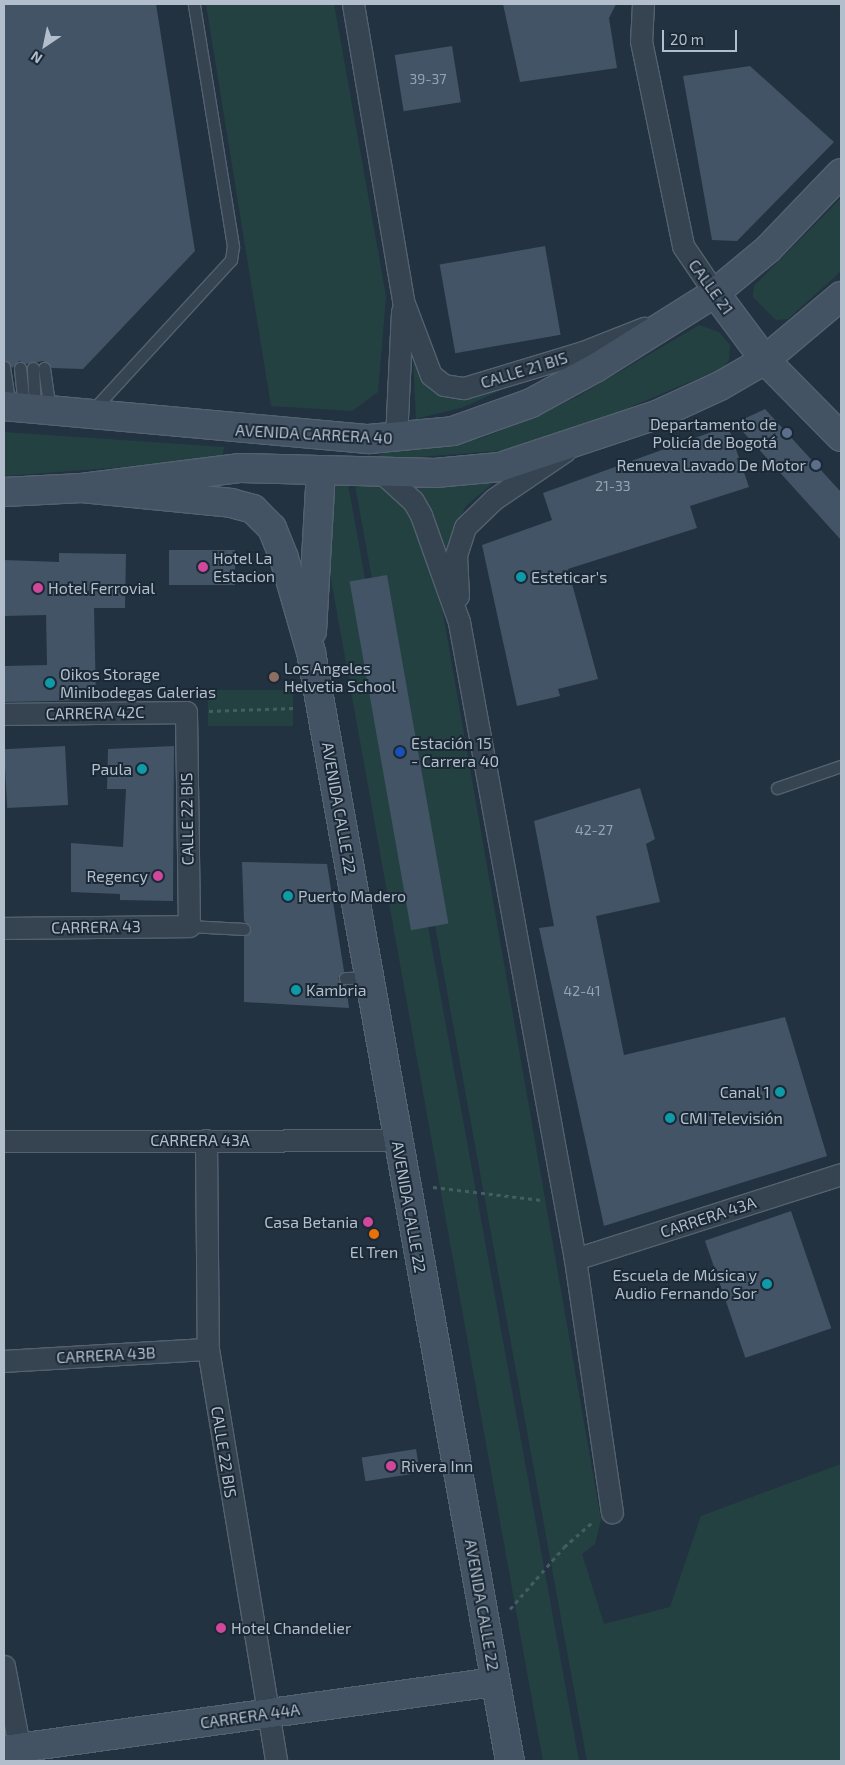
<!DOCTYPE html>
<meta charset="utf-8">
<style>
body{margin:0}
#map{position:relative;width:845px;height:1765px;overflow:hidden;background:#223241;font-family:"Exo 2",sans-serif}
div>[style]{position:absolute}
.green>*{inset:0;background:#244142;transform-origin:0 0}
.building>*{inset:0;background:#425465;transform-origin:0 0}
.path>*{height:3px;margin-top:-1.5px;transform-origin:0;background:repeating-linear-gradient(90deg,#425e5e 0 4px,transparent 0 8px)}
.roads{filter:drop-shadow(1px 0 #54616e) drop-shadow(-1px 0 #54616e) drop-shadow(0 1px #54616e) drop-shadow(0 -1px #54616e)}
.lane>*{height:11px;margin:-5.5px;padding:0 5.5px;transform-origin:5.5px;border-radius:5.5px;background:#364350}
.street>*{height:21px;margin:-10.5px;padding:0 10.5px;transform-origin:10.5px;border-radius:10.5px;background:#364350}
.secondary>*{height:28px;margin:-14px;padding:0 14px;transform-origin:14px;border-radius:14px;background:#435364}
.dots>*{width:14px;height:14px;translate:-50% -50%;box-sizing:border-box;border:2px solid #1b2835;border-radius:50%}
span{translate:-50% -50%;white-space:nowrap;text-align:center;line-height:1.15;-webkit-text-stroke:4px #1b2835;paint-order:stroke}
.number-label{font-size:14px;color:#96a4b2}
.number-label span{-webkit-text-stroke-width:0}
.street-label{font-size:16px;color:#b2becb}
.poi-label{font-size:16px;color:#b2becb}
.right{translate:-100% -50%;text-align:right}
.left{translate:0 -50%;text-align:left}
.frame{position:absolute;inset:0;border:5px solid #b2becb;pointer-events:none}
.north{position:absolute;left:20px;top:20px;width:50px;height:50px;-webkit-text-stroke:4px #1b2835;paint-order:stroke;rotate:214deg;font-size:14px;font-weight:700;line-height:20px;text-align:center;color:#b2becb}
.north::after{content:'';display:block;margin:auto;width:18px;height:22px;background:#b2becb;clip-path:polygon(50% 0,100% 100%,50% 72%,0 100%)}
.scale{position:absolute;left:662px;top:30px;width:75px;height:22px;box-sizing:border-box;border:2px solid #b2becb;border-top:0;padding-left:6px;font-size:15px;line-height:18px;white-space:nowrap;color:#b2becb;-webkit-text-stroke:4px #1b2835;paint-order:stroke}
</style>
<div id="map">
<div class="green">
<i style="clip-path:polygon(206px 4px,334px 4px,386px 296px,378px 392px,352px 411px,271px 406px)"></i>
<i style="clip-path:polygon(841px 198px,841px 271px,788px 319px,776px 320px,753px 297px,754px 286px)"></i>
<i style="clip-path:polygon(699px 325px,719px 332px,730px 345px,729px 360px,723px 368px,602px 419px,510px 450px,380px 460px,379px 454px,479px 439px,518px 424px,577px 397px)"></i>
<i style="clip-path:polygon(412px 337px,433px 384px,534px 375px,464px 407px,416px 419px)"></i>
<i style="clip-path:polygon(4px 432px,224px 447px,223px 455px,153px 465px,4px 476px)"></i>
<i style="clip-path:polygon(495px 481px,466px 506px,455px 528px,448px 555px,431px 512px,412px 485px)"></i>
<i style="clip-path:polygon(386px 483px,402px 495px,416px 526px,442px 608px,601px 1520px,595px 1544px,582px 1554px,604px 1624px,670px 1607px,701px 1516px,841px 1464px,841px 1761px,587px 1761px,355px 485px)"></i>
<i style="clip-path:polygon(348px 484px,579px 1761px,543px 1761px,327px 557px,324px 500px,337px 485px)"></i>
<i style="left:293px;top:690px;width:36px;height:85px;rotate:90deg"></i>
</div>
<div class="building">
<i style="clip-path:polygon(4px 4px,156px 4px,195px 251px,83px 369px,52px 368px,43px 361px,26px 364px,19px 361px,12px 368px,4px 360px)"></i>
<i style="clip-path:polygon(503px 4px,616px 4px,609px 18px,617px 68px,520px 82px)"></i>
<i style="left:452px;top:46px;width:57px;height:58px;rotate:81deg"></i>
<i style="clip-path:polygon(750px 66px,834px 142px,737px 241px,712px 240px,683px 76px)"></i>
<i style="left:545px;top:246px;width:90px;height:107px;rotate:80deg"></i>
<i style="clip-path:polygon(765px 409px,841px 492px,841px 540px,735px 423px)"></i>
<i style="clip-path:polygon(728px 426px,749px 487px,690px 506px,697px 528px,568px 569px,598px 679px,558px 689px,560px 696px,517px 706px,482px 545px,552px 520px,543px 493px)"></i>
<i style="left:169px;top:550px;width:66px;height:35px"></i>
<i style="clip-path:polygon(59px 553px,126px 554px,125px 608px,94px 608px,96px 700px,4px 702px,4px 666px,47px 665px,46px 615px,4px 616px,4px 560px,59px 562px)"></i>
<i style="left:387px;top:575px;width:354px;height:38px;rotate:80deg"></i>
<i style="left:65px;top:746px;width:59px;height:61px;rotate:87deg"></i>
<i style="clip-path:polygon(174px 746px,173px 901px,120px 900px,120px 894px,71px 892px,71px 843px,123px 847px,126px 789px,107px 789px,108px 749px)"></i>
<i style="clip-path:polygon(640px 788px,655px 839px,646px 844px,660px 902px,596px 916px,624px 1055px,785px 1017px,827px 1156px,604px 1226px,539px 928px,554px 926px,534px 821px)"></i>
<i style="clip-path:polygon(242px 862px,327px 864px,344px 971px,338px 979px,346px 985px,349px 1008px,244px 1002px,244px 936px,251px 929px,244px 921px)"></i>
<i style="left:791px;top:1211px;width:124px;height:91px;rotate:71deg"></i>
<i style="left:416px;top:1449px;width:24px;height:55px;rotate:81deg"></i>
</div>
<div class="path">
<i style="left:209px;top:711px;width:87px;rotate:-2deg"></i>
<i style="left:433px;top:1187px;width:109px;rotate:6.9deg"></i>
<i style="left:510px;top:1609px;width:82px;rotate:-48.9deg"></i>
<i style="left:564px;top:1547px;width:37px;rotate:-41deg"></i>
</div>
<div class="roads">
<div class="lane">
<i style="left:4px;top:367px;width:40px;rotate:81.5deg"></i>
<i style="left:20px;top:368px;width:40px;rotate:84.3deg"></i>
<i style="left:33px;top:368px;width:42px;rotate:87.3deg"></i>
<i style="left:44px;top:368px;width:43px;rotate:82.1deg"></i>
<i style="left:91px;top:412px;width:207px;rotate:-47.4deg"></i>
<i style="left:231px;top:260px;width:14px;rotate:-82deg"></i>
<i style="left:233px;top:246px;width:245px;rotate:-99.2deg"></i>
<i style="left:777px;top:788px;width:68px;rotate:-19deg"></i>
<i style="left:189px;top:926px;width:55px;rotate:3.1deg"></i>
<i style="left:345px;top:978px;width:24px;rotate:-2deg"></i>
</div>
<div class="street">
<i style="left:353px;top:4px;width:301px;rotate:80.4deg"></i>
<i style="left:403px;top:301px;width:79px;rotate:69.3deg"></i>
<i style="left:431px;top:375px;width:16px;rotate:38deg"></i>
<i style="left:444px;top:385px;width:20px;rotate:9deg"></i>
<i style="left:464px;top:388px;width:124px;rotate:-16.8deg"></i>
<i style="left:583px;top:352px;width:66px;rotate:-21.5deg"></i>
<i style="left:643px;top:4px;width:37px;rotate:93deg"></i>
<i style="left:641px;top:41px;width:209px;rotate:78.4deg"></i>
<i style="left:683px;top:246px;width:57px;rotate:55.8deg"></i>
<i style="left:396px;top:439px;width:128px;rotate:-87.3deg"></i>
<i style="left:381px;top:472px;width:43px;rotate:42.2deg"></i>
<i style="left:413px;top:501px;width:16px;rotate:60deg"></i>
<i style="left:421px;top:515px;width:114px;rotate:70.4deg"></i>
<i style="left:459px;top:622px;width:647px;rotate:79.68deg"></i>
<i style="left:575px;top:1259px;width:256px;rotate:81.7deg"></i>
<i style="left:458px;top:596px;width:41px;rotate:-92.8deg"></i>
<i style="left:456px;top:555px;width:29px;rotate:-72deg"></i>
<i style="left:465px;top:527px;width:40px;rotate:-44deg"></i>
<i style="left:494px;top:499px;width:86px;rotate:-34.1deg"></i>
<i style="left:4px;top:714px;width:182px;rotate:-0.6deg"></i>
<i style="left:186px;top:712px;width:214px;rotate:89.2deg"></i>
<i style="left:189px;top:926px;width:185px;rotate:179.4deg"></i>
<i style="left:206px;top:1140px;width:209px;rotate:89.5deg"></i>
<i style="left:208px;top:1349px;width:418px;rotate:80.6deg"></i>
<i style="left:4px;top:1141px;width:393px;rotate:-0.1deg"></i>
<i style="left:575px;top:1259px;width:279px;rotate:-17.7deg"></i>
<i style="left:4px;top:1361px;width:204px;rotate:-3.4deg"></i>
<i style="left:4px;top:1666px;width:97px;rotate:79.3deg"></i>
</div>
<div class="secondary">
<i style="left:715px;top:293px;width:84px;rotate:53.3deg"></i>
<i style="left:765px;top:360px;width:108px;rotate:45.4deg"></i>
<i style="left:4px;top:406px;width:366px;rotate:5.2deg"></i>
<i style="left:369px;top:439px;width:84px;rotate:-5.4deg"></i>
<i style="left:453px;top:431px;width:83px;rotate:-19.7deg"></i>
<i style="left:531px;top:403px;width:75px;rotate:-28.6deg"></i>
<i style="left:597px;top:367px;width:139px;rotate:-32.1deg"></i>
<i style="left:715px;top:293px;width:69px;rotate:-39.7deg"></i>
<i style="left:768px;top:249px;width:105px;rotate:-46.2deg"></i>
<i style="left:82px;top:488px;width:150px;rotate:5.7deg"></i>
<i style="left:231px;top:503px;width:23px;rotate:15deg"></i>
<i style="left:253px;top:509px;width:27px;rotate:45deg"></i>
<i style="left:272px;top:528px;width:32px;rotate:68deg"></i>
<i style="left:284px;top:558px;width:98px;rotate:74deg"></i>
<i style="left:311px;top:652px;width:1127px;rotate:79.83deg"></i>
<i style="left:4px;top:492px;width:78px;rotate:-2.9deg"></i>
<i style="left:82px;top:488px;width:160px;rotate:-7.2deg"></i>
<i style="left:241px;top:468px;width:194px;rotate:1.5deg"></i>
<i style="left:435px;top:473px;width:65px;rotate:-5.3deg"></i>
<i style="left:500px;top:467px;width:168px;rotate:-18.4deg"></i>
<i style="left:659px;top:414px;width:67px;rotate:-24.7deg"></i>
<i style="left:720px;top:386px;width:52px;rotate:-30deg"></i>
<i style="left:765px;top:360px;width:99px;rotate:-40.1deg"></i>
<i style="left:312px;top:631px;width:161px;rotate:-86.8deg"></i>
<i style="left:4px;top:1750px;width:496px;rotate:-7.9deg"></i>
</div>
</div>
<div class="dots">
<i style="left:787px;top:433px;background:#5c6f8a"></i>
<i style="left:816px;top:465px;background:#5c6f8a"></i>
<i style="left:203px;top:567px;background:#d1479c"></i>
<i style="left:521px;top:577px;background:#0f9aa8"></i>
<i style="left:38px;top:588px;background:#d1479c"></i>
<i style="left:274px;top:677px;background:#8d6e63"></i>
<i style="left:50px;top:683px;background:#0f9aa8"></i>
<i style="left:400px;top:752px;background:#1a4fb4"></i>
<i style="left:142px;top:769px;background:#0f9aa8"></i>
<i style="left:158px;top:876px;background:#d1479c"></i>
<i style="left:288px;top:896px;background:#0f9aa8"></i>
<i style="left:296px;top:990px;background:#0f9aa8"></i>
<i style="left:780px;top:1092px;background:#0f9aa8"></i>
<i style="left:670px;top:1118px;background:#0f9aa8"></i>
<i style="left:368px;top:1222px;background:#d1479c"></i>
<i style="left:374px;top:1234px;background:#e8710a"></i>
<i style="left:767px;top:1284px;background:#0f9aa8"></i>
<i style="left:391px;top:1466px;background:#d1479c"></i>
<i style="left:221px;top:1628px;background:#d1479c"></i>
</div>
<div class="number-label">
<span style="left:428px;top:79px">39-37</span>
<span style="left:613px;top:486px">21-33</span>
<span style="left:594px;top:830px">42-27</span>
<span style="left:582px;top:991px">42-41</span>
</div>
<div class="street-label">
<span style="left:711px;top:287px;rotate:54deg">CALLE 21</span>
<span style="left:524px;top:370px;rotate:-17deg">CALLE 21 BIS</span>
<span style="left:314px;top:434px;rotate:3deg">AVENIDA CARRERA 40</span>
<span style="left:95px;top:713px;rotate:-1deg">CARRERA 42C</span>
<span style="left:339px;top:808px;rotate:80deg">AVENIDA CALLE 22</span>
<span style="left:187px;top:819px;rotate:-91deg">CALLE 22 BIS</span>
<span style="left:96px;top:927px;rotate:-1deg">CARRERA 43</span>
<span style="left:200px;top:1140px">CARRERA 43A</span>
<span style="left:409px;top:1207px;rotate:80deg">AVENIDA CALLE 22</span>
<span style="left:708px;top:1217px;rotate:-18deg">CARRERA 43A</span>
<span style="left:106px;top:1355px;rotate:-3deg">CARRERA 43B</span>
<span style="left:224px;top:1452px;rotate:81deg">CALLE 22 BIS</span>
<span style="left:482px;top:1605px;rotate:80deg">AVENIDA CALLE 22</span>
<span style="left:250px;top:1716px;rotate:-8deg">CARRERA 44A</span>
</div>
<div class="poi-label">
<span class="right" style="left:777px;top:433px">Departamento de<br>Policía de Bogotá</span>
<span class="right" style="left:806px;top:465px">Renueva Lavado De Motor</span>
<span class="left" style="left:213px;top:567px">Hotel La<br>Estacion</span>
<span class="left" style="left:531px;top:577px">Esteticar's</span>
<span class="left" style="left:48px;top:588px">Hotel Ferrovial</span>
<span class="left" style="left:284px;top:677px">Los Angeles<br>Helvetia School</span>
<span class="left" style="left:60px;top:683px">Oikos Storage<br>Minibodegas Galerias</span>
<span class="left" style="left:411px;top:752px">Estación 15<br>- Carrera 40</span>
<span class="right" style="left:132px;top:769px">Paula</span>
<span class="right" style="left:148px;top:876px">Regency</span>
<span class="left" style="left:298px;top:896px">Puerto Madero</span>
<span class="left" style="left:306px;top:990px">Kambria</span>
<span class="right" style="left:770px;top:1092px">Canal 1</span>
<span class="left" style="left:680px;top:1118px">CMI Televisión</span>
<span class="right" style="left:358px;top:1222px">Casa Betania</span>
<span style="left:374px;top:1252px">El Tren</span>
<span class="right" style="left:757px;top:1284px">Escuela de Música y<br>Audio Fernando Sor</span>
<span class="left" style="left:401px;top:1466px">Rivera Inn</span>
<span class="left" style="left:231px;top:1628px">Hotel Chandelier</span>
</div>
<div class="frame"></div>
<div class="north">N</div>
<div class="scale">20 m</div>
</div>
